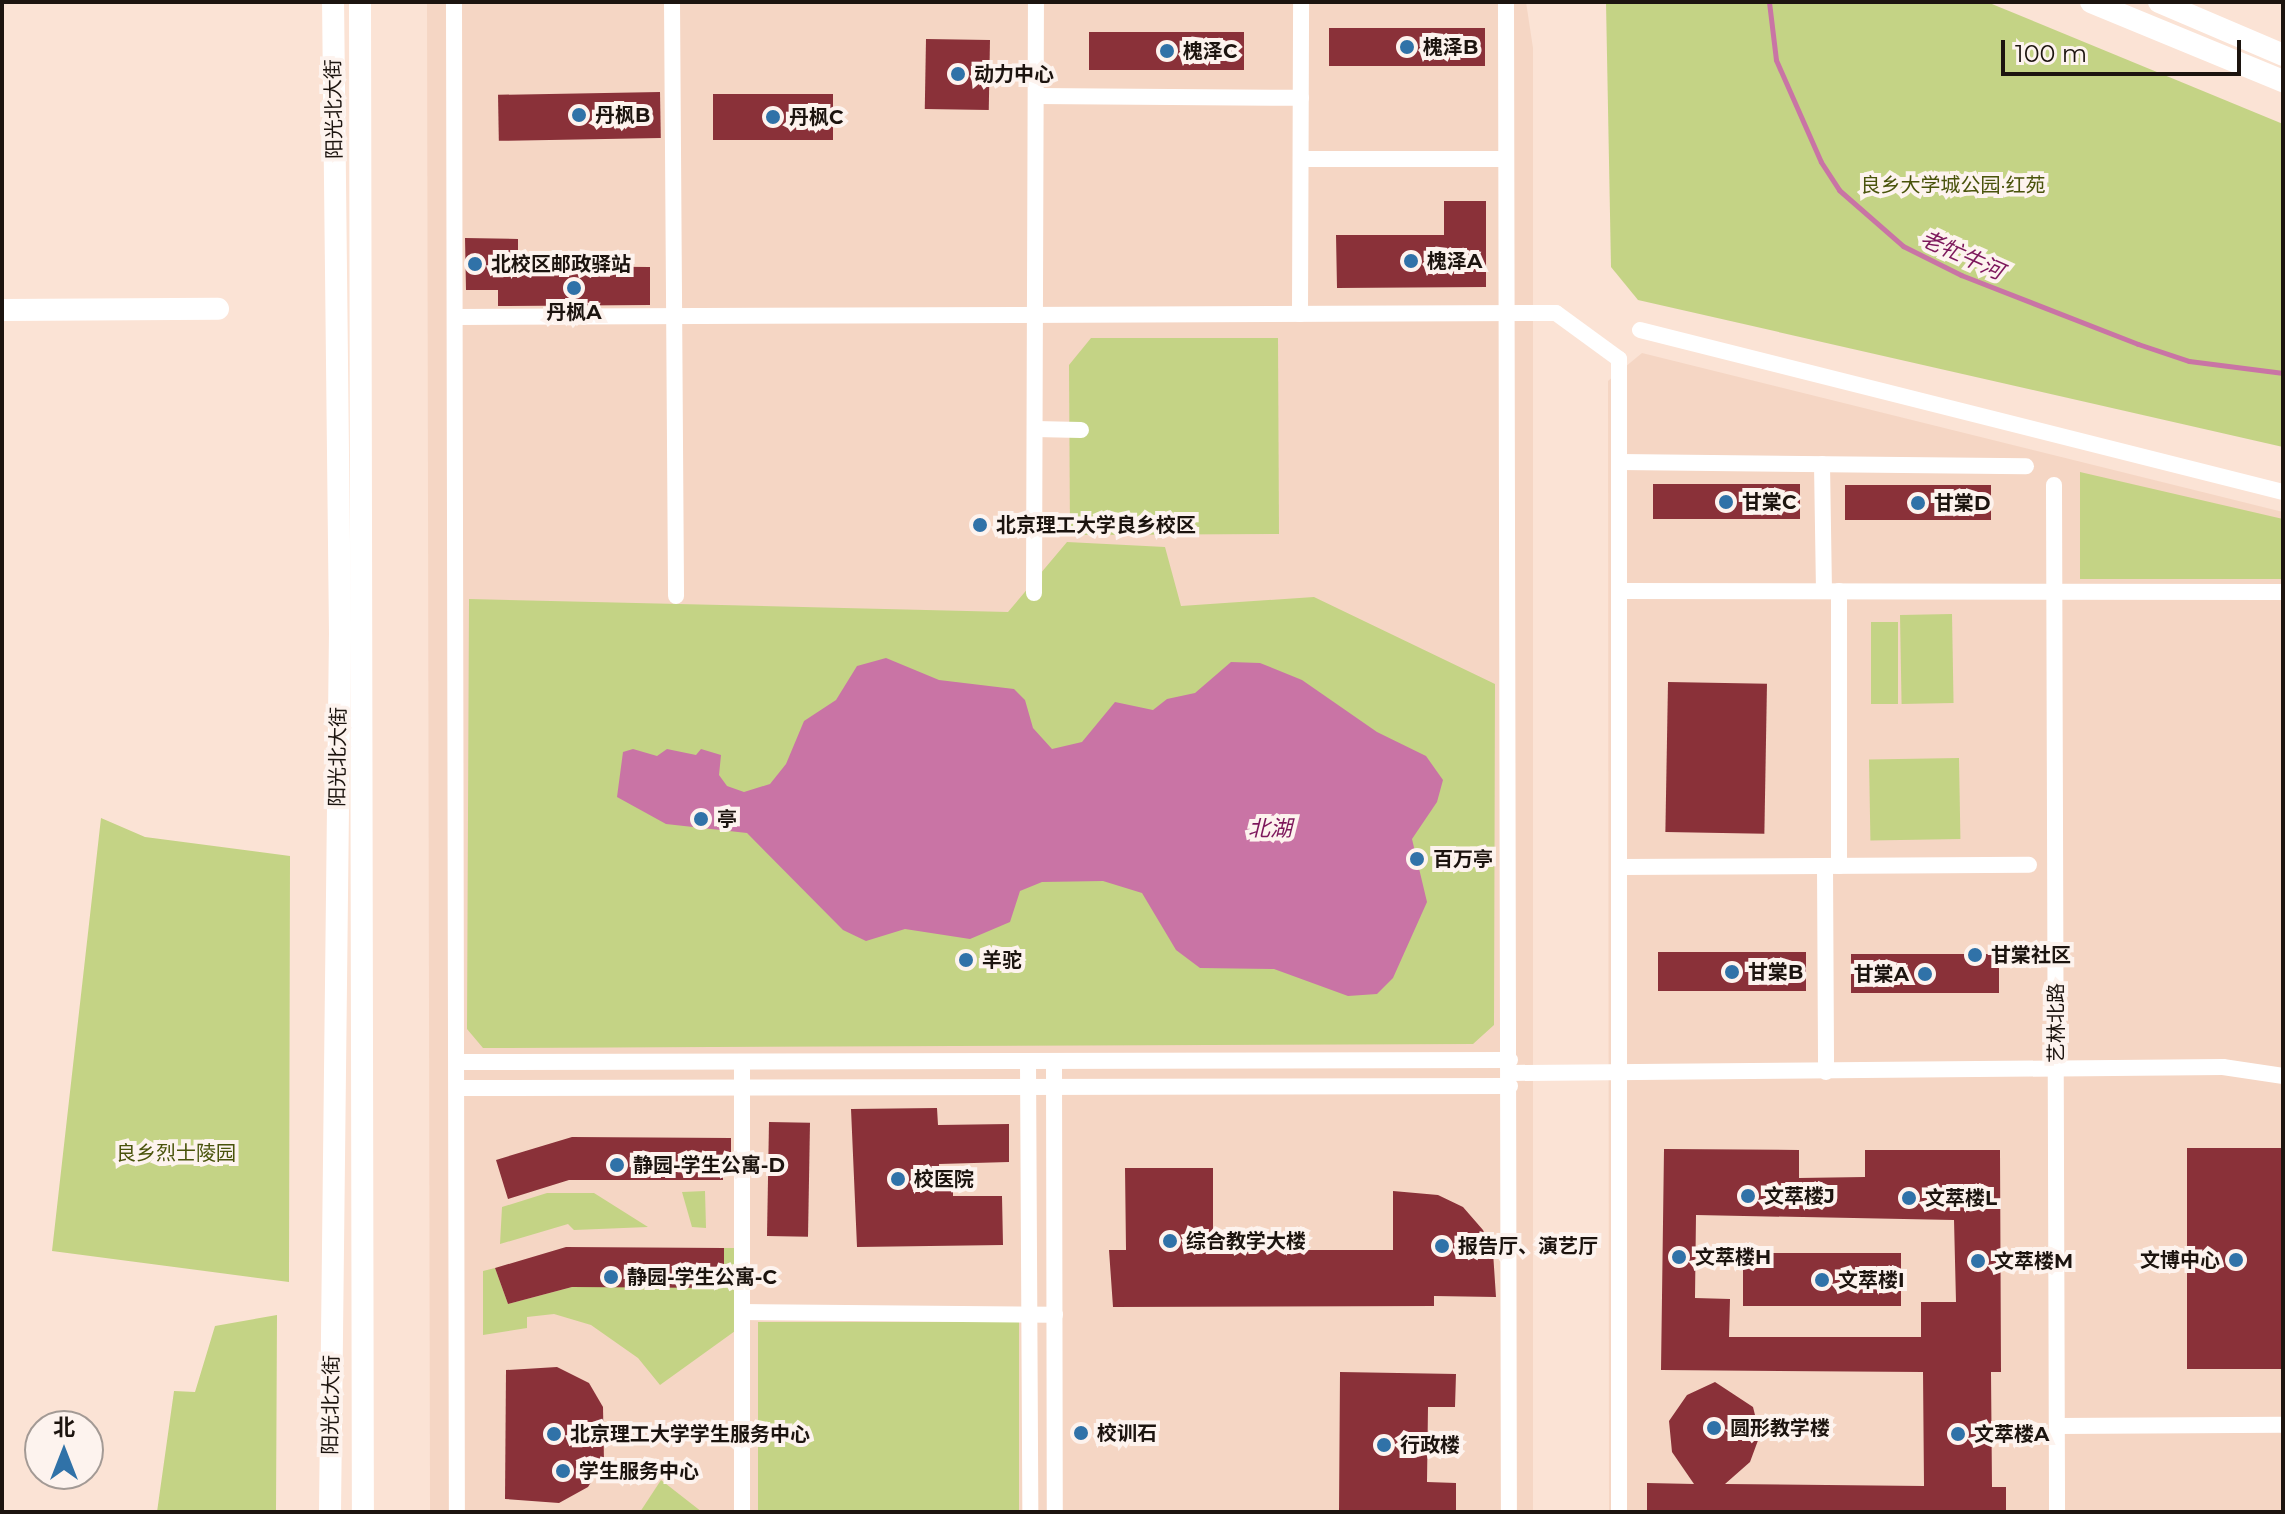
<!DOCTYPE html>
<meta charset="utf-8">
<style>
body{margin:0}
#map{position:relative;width:2285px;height:1514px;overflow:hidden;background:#fbe3d5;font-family:Montserrat,"Noto Sans SC",sans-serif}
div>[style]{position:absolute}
.built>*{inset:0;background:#f5d6c4}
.green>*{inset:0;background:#c4d385;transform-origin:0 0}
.water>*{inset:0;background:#c974a5}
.stream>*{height:5px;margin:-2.5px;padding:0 2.5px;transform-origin:2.5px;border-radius:2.5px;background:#c974a5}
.building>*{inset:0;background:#8a3139;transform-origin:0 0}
.street>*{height:16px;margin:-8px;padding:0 8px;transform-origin:8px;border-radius:8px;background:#fff}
.secondary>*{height:22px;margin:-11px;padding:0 11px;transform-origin:11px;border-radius:11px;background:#fff}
.dots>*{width:22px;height:22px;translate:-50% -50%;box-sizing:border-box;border:4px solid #fdf3ee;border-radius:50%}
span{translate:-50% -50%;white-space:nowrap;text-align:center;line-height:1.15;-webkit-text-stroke:8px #fdf3ee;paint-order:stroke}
.poi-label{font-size:20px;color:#1c140f;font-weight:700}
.left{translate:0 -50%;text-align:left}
.right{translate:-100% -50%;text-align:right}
.street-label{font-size:20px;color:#1c140f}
.park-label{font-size:20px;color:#49530b}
.water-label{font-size:22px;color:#7d175b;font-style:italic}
.frame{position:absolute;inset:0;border:4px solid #1c140f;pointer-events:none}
.north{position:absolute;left:24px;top:1410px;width:80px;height:80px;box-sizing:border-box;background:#fdf3ee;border:2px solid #a39a95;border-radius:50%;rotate:0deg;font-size:22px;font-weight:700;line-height:32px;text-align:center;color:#1c140f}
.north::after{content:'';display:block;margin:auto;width:28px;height:36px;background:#3072a8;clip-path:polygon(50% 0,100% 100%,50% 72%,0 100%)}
.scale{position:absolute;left:2001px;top:40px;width:240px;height:36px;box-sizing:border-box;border:4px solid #1c140f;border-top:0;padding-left:10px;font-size:24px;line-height:28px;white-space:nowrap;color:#1c140f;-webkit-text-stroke:6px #fdf3ee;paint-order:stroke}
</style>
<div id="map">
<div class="built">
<i style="clip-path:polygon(427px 2px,1526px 2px,1533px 48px,1533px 1512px,430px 1512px)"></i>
<i style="clip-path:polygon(1642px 353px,2283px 512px,2283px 1512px,1609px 1512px,1608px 381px)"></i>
</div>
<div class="green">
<i style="clip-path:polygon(1606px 2px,1987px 2px,2283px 124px,2283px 447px,1638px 300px,1611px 267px)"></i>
<i style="clip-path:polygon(1091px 338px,1278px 338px,1279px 534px,1070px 535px,1069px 365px)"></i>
<i style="clip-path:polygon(2080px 472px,2283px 519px,2283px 579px,2080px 579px)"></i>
<i style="clip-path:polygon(1067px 542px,1165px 547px,1181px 606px,1314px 597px,1495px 684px,1494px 1025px,1473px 1044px,483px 1048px,467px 1029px,469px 599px,1008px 612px)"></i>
<i style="left:1952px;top:614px;width:89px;height:52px;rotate:89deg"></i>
<i style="left:1871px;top:622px;width:27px;height:82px"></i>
<i style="left:1959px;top:758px;width:81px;height:90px;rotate:89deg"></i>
<i style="clip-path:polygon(101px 818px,145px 837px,290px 856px,289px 1282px,52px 1251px)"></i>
<i style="clip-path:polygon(705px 1191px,706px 1228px,692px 1227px,682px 1192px)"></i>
<i style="clip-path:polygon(547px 1193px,594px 1193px,648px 1227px,574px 1230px,568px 1224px,500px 1244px,502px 1207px)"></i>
<i style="clip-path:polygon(724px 1248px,742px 1248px,742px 1326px,660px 1385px,638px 1358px,591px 1325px,554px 1314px,527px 1317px,527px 1328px,483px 1335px,483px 1271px,495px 1268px,508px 1304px,572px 1287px,724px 1287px)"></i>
<i style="clip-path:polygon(277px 1315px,276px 1512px,157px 1512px,174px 1391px,195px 1392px,215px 1326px)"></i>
<i style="left:1019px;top:1322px;width:190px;height:261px;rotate:90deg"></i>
<i style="clip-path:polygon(661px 1480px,702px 1512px,640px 1512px)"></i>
</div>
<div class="water">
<i style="clip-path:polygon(886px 658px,939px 680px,1014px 689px,1025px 700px,1033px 728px,1052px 749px,1082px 742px,1115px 702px,1153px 710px,1167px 699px,1195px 693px,1231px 662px,1260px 663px,1302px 680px,1377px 732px,1426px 756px,1443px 780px,1437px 802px,1412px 839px,1427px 902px,1393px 978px,1377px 994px,1348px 996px,1274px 969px,1200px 968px,1176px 950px,1142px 893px,1103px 881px,1042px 882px,1020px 891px,1010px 922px,970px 939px,905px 929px,866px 941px,843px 930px,747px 833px,666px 824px,617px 797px,623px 752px,633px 749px,657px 756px,667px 749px,696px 755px,701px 749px,721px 755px,719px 775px,727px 786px,744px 792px,770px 784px,786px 764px,804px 721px,836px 700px,857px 666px)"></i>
</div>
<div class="stream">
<i style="left:1769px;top:2px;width:58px;rotate:83.1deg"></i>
<i style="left:1776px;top:60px;width:111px;rotate:66.2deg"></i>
<i style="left:1821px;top:162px;width:33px;rotate:57deg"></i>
<i style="left:1839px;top:190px;width:85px;rotate:41.2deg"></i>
<i style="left:1903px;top:246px;width:65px;rotate:26.6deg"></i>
<i style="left:1961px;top:275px;width:190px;rotate:21.3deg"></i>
<i style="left:2138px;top:344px;width:54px;rotate:18.4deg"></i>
<i style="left:2189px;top:361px;width:95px;rotate:7.3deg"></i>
</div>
<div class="building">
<i style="left:1329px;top:28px;width:156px;height:38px"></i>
<i style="left:1089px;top:32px;width:155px;height:38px"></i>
<i style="left:926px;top:39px;width:64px;height:70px;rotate:1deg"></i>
<i style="left:660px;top:92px;width:46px;height:162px;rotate:89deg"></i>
<i style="left:713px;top:94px;width:120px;height:46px"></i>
<i style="clip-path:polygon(1444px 201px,1486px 201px,1486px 287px,1337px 288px,1336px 235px,1444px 235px)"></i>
<i style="clip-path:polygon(465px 238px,518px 239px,518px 266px,650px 267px,650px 305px,498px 306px,498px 290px,466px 290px)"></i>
<i style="left:1653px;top:484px;width:147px;height:35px"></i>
<i style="left:1845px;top:485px;width:146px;height:35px"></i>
<i style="left:1668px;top:682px;width:99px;height:150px;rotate:1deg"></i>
<i style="left:1658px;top:952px;width:148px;height:39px"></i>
<i style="left:1851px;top:954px;width:148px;height:39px"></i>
<i style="clip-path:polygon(937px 1108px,938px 1125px,1009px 1124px,1009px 1162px,939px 1164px,940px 1188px,953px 1188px,953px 1196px,1002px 1196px,1003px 1245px,857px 1247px,851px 1109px)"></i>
<i style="left:769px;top:1122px;width:41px;height:114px;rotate:1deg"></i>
<i style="clip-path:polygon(572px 1137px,731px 1138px,731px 1169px,723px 1169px,723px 1180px,569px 1180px,508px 1199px,496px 1160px)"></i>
<i style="left:2283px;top:1148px;width:221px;height:96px;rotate:90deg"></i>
<i style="clip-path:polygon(evenodd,1664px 1149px,1799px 1150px,1799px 1178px,1865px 1177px,1865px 1150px,2000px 1150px,2001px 1372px,1991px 1372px,1992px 1487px,2006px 1487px,2006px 1512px,1647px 1512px,1647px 1483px,1694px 1484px,1672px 1452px,1669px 1421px,1687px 1395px,1715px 1382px,1753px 1407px,1760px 1435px,1750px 1462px,1725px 1484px,1924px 1486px,1923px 1372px,1661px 1370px,1664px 1149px,1696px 1215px,1954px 1220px,1956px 1302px,1921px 1302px,1921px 1337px,1729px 1337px,1730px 1299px,1695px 1298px,1696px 1215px)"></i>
<i style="clip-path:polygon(1125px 1168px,1213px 1168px,1213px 1250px,1393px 1250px,1393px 1191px,1438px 1195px,1463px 1207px,1483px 1230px,1493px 1252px,1496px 1297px,1434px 1296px,1434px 1306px,1113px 1307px,1109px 1250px,1126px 1250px)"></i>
<i style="clip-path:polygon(566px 1247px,724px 1248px,724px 1288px,572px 1287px,508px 1304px,495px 1268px)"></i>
<i style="left:1743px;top:1253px;width:158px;height:53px"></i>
<i style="clip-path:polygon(557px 1367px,589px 1383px,603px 1407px,604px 1462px,588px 1487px,559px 1503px,505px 1499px,506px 1370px)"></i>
<i style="clip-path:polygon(1340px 1372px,1456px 1374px,1455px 1407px,1428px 1407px,1427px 1482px,1456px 1483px,1456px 1512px,1339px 1512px)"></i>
</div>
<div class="street">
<i style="left:454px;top:2px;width:1510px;rotate:89.89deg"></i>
<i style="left:672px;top:2px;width:594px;rotate:89.61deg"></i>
<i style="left:1506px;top:2px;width:1510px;rotate:89.89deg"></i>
<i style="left:1036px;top:96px;width:265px;rotate:0.4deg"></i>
<i style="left:1301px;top:159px;width:205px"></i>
<i style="left:1300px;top:314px;width:312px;rotate:-89.8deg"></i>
<i style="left:455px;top:317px;width:1101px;rotate:-0.21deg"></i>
<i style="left:1556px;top:313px;width:78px;rotate:36.1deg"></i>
<i style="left:1619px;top:359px;width:1153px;rotate:90deg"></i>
<i style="left:1640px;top:330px;width:663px;rotate:14.14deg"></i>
<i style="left:1035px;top:429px;width:46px;rotate:1.2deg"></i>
<i style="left:1620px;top:462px;width:406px;rotate:0.6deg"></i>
<i style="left:1822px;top:464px;width:127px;rotate:89.1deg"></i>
<i style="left:2054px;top:485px;width:1027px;rotate:89.83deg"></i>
<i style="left:1620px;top:591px;width:663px;rotate:0.09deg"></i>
<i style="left:1839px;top:591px;width:275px;rotate:90deg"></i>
<i style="left:1034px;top:593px;width:591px;rotate:-89.81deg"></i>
<i style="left:1825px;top:866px;width:206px;rotate:89.7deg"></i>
<i style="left:1620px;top:867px;width:409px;rotate:-0.3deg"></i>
<i style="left:458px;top:1062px;width:1052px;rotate:-0.11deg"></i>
<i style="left:1054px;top:1062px;width:450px;rotate:89.9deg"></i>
<i style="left:742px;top:1063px;width:449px;rotate:90deg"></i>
<i style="left:1028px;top:1063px;width:449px;rotate:89.7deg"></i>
<i style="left:1510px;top:1073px;width:713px;rotate:-0.48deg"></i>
<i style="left:2223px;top:1067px;width:61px;rotate:8.5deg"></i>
<i style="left:458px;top:1088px;width:1052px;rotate:-0.11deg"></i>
<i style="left:742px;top:1312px;width:313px;rotate:0.5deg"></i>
<i style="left:2057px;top:1426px;width:226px;rotate:-0.3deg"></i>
</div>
<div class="secondary">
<i style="left:360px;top:2px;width:1510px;rotate:89.89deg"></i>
<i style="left:2091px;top:2px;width:208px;rotate:22.4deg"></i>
<i style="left:2159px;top:2px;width:135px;rotate:23.1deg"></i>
<i style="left:2px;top:310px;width:216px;rotate:-0.3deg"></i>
<i style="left:330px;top:1512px;width:877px;rotate:-89.35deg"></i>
<i style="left:340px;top:635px;width:633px;rotate:-90.63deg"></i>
</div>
<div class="dots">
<i style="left:1407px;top:47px;background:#3072a8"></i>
<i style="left:1167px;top:51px;background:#3072a8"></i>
<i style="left:958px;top:74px;background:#3072a8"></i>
<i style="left:579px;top:115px;background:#3072a8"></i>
<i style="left:773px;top:117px;background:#3072a8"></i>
<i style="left:1411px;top:261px;background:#3072a8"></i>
<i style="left:475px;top:264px;background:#3072a8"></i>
<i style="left:574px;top:288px;background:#3072a8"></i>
<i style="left:1726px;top:502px;background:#3072a8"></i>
<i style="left:1918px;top:503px;background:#3072a8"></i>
<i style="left:980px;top:525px;background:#3072a8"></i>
<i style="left:701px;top:819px;background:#3072a8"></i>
<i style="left:1417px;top:859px;background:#3072a8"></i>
<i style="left:1975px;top:955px;background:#3072a8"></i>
<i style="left:966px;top:960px;background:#3072a8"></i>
<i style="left:1732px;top:972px;background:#3072a8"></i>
<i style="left:1925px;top:974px;background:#3072a8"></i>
<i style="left:617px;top:1165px;background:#3072a8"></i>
<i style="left:898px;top:1179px;background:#3072a8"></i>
<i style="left:1748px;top:1196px;background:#3072a8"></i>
<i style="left:1909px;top:1198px;background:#3072a8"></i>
<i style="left:1170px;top:1241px;background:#3072a8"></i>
<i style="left:1442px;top:1246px;background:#3072a8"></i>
<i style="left:1679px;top:1257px;background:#3072a8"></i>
<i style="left:2236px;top:1260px;background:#3072a8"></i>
<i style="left:1978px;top:1261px;background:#3072a8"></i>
<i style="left:611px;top:1277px;background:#3072a8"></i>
<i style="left:1822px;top:1280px;background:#3072a8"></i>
<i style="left:1714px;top:1428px;background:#3072a8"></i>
<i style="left:1081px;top:1433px;background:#3072a8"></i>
<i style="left:554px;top:1434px;background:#3072a8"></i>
<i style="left:1958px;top:1434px;background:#3072a8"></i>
<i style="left:1384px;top:1445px;background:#3072a8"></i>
<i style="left:563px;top:1471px;background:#3072a8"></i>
</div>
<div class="poi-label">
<span class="left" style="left:1423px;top:47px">槐泽B</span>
<span class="left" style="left:1183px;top:51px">槐泽C</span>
<span class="left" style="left:974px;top:74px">动力中心</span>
<span class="left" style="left:595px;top:115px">丹枫B</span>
<span class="left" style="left:789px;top:117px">丹枫C</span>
<span class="left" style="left:1427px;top:261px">槐泽A</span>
<span class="left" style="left:491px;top:264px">北校区邮政驿站</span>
<span style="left:574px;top:312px">丹枫A</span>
<span class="left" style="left:1742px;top:502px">甘棠C</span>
<span class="left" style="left:1934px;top:503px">甘棠D</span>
<span class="left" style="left:996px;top:525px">北京理工大学良乡校区</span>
<span class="left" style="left:717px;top:819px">亭</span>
<span class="left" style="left:1433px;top:859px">百万亭</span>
<span class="left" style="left:1991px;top:955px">甘棠社区</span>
<span class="left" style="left:982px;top:960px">羊驼</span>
<span class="left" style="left:1748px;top:972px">甘棠B</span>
<span class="right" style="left:1909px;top:974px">甘棠A</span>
<span class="left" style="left:633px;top:1165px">静园-学生公寓-D</span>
<span class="left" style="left:914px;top:1179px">校医院</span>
<span class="left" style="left:1764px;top:1196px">文萃楼J</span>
<span class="left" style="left:1925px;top:1198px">文萃楼L</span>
<span class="left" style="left:1186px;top:1241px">综合教学大楼</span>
<span class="left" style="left:1458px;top:1246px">报告厅、演艺厅</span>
<span class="left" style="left:1695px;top:1257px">文萃楼H</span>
<span class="right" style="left:2220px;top:1260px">文博中心</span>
<span class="left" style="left:1994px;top:1261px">文萃楼M</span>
<span class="left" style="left:627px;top:1277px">静园-学生公寓-C</span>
<span class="left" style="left:1838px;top:1280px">文萃楼I</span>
<span class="left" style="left:1730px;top:1428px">圆形教学楼</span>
<span class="left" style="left:1097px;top:1433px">校训石</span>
<span class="left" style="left:570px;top:1434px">北京理工大学学生服务中心</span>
<span class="left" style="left:1974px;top:1434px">文萃楼A</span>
<span class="left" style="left:1400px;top:1445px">行政楼</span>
<span class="left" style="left:579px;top:1471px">学生服务中心</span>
</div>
<div class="street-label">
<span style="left:334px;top:109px;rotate:-91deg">阳光北大街</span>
<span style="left:338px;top:757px;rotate:-89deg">阳光北大街</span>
<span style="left:2056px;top:1023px;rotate:-90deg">艺林北路</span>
<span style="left:331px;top:1405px;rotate:-89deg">阳光北大街</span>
</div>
<div class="park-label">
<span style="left:1953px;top:185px">良乡大学城公园·红苑</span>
<span style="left:176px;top:1153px">良乡烈士陵园</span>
</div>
<div class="water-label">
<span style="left:1962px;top:255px;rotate:24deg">老牤牛河</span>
<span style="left:1270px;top:829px">北湖</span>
</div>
<div class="frame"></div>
<div class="north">北</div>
<div class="scale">100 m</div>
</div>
